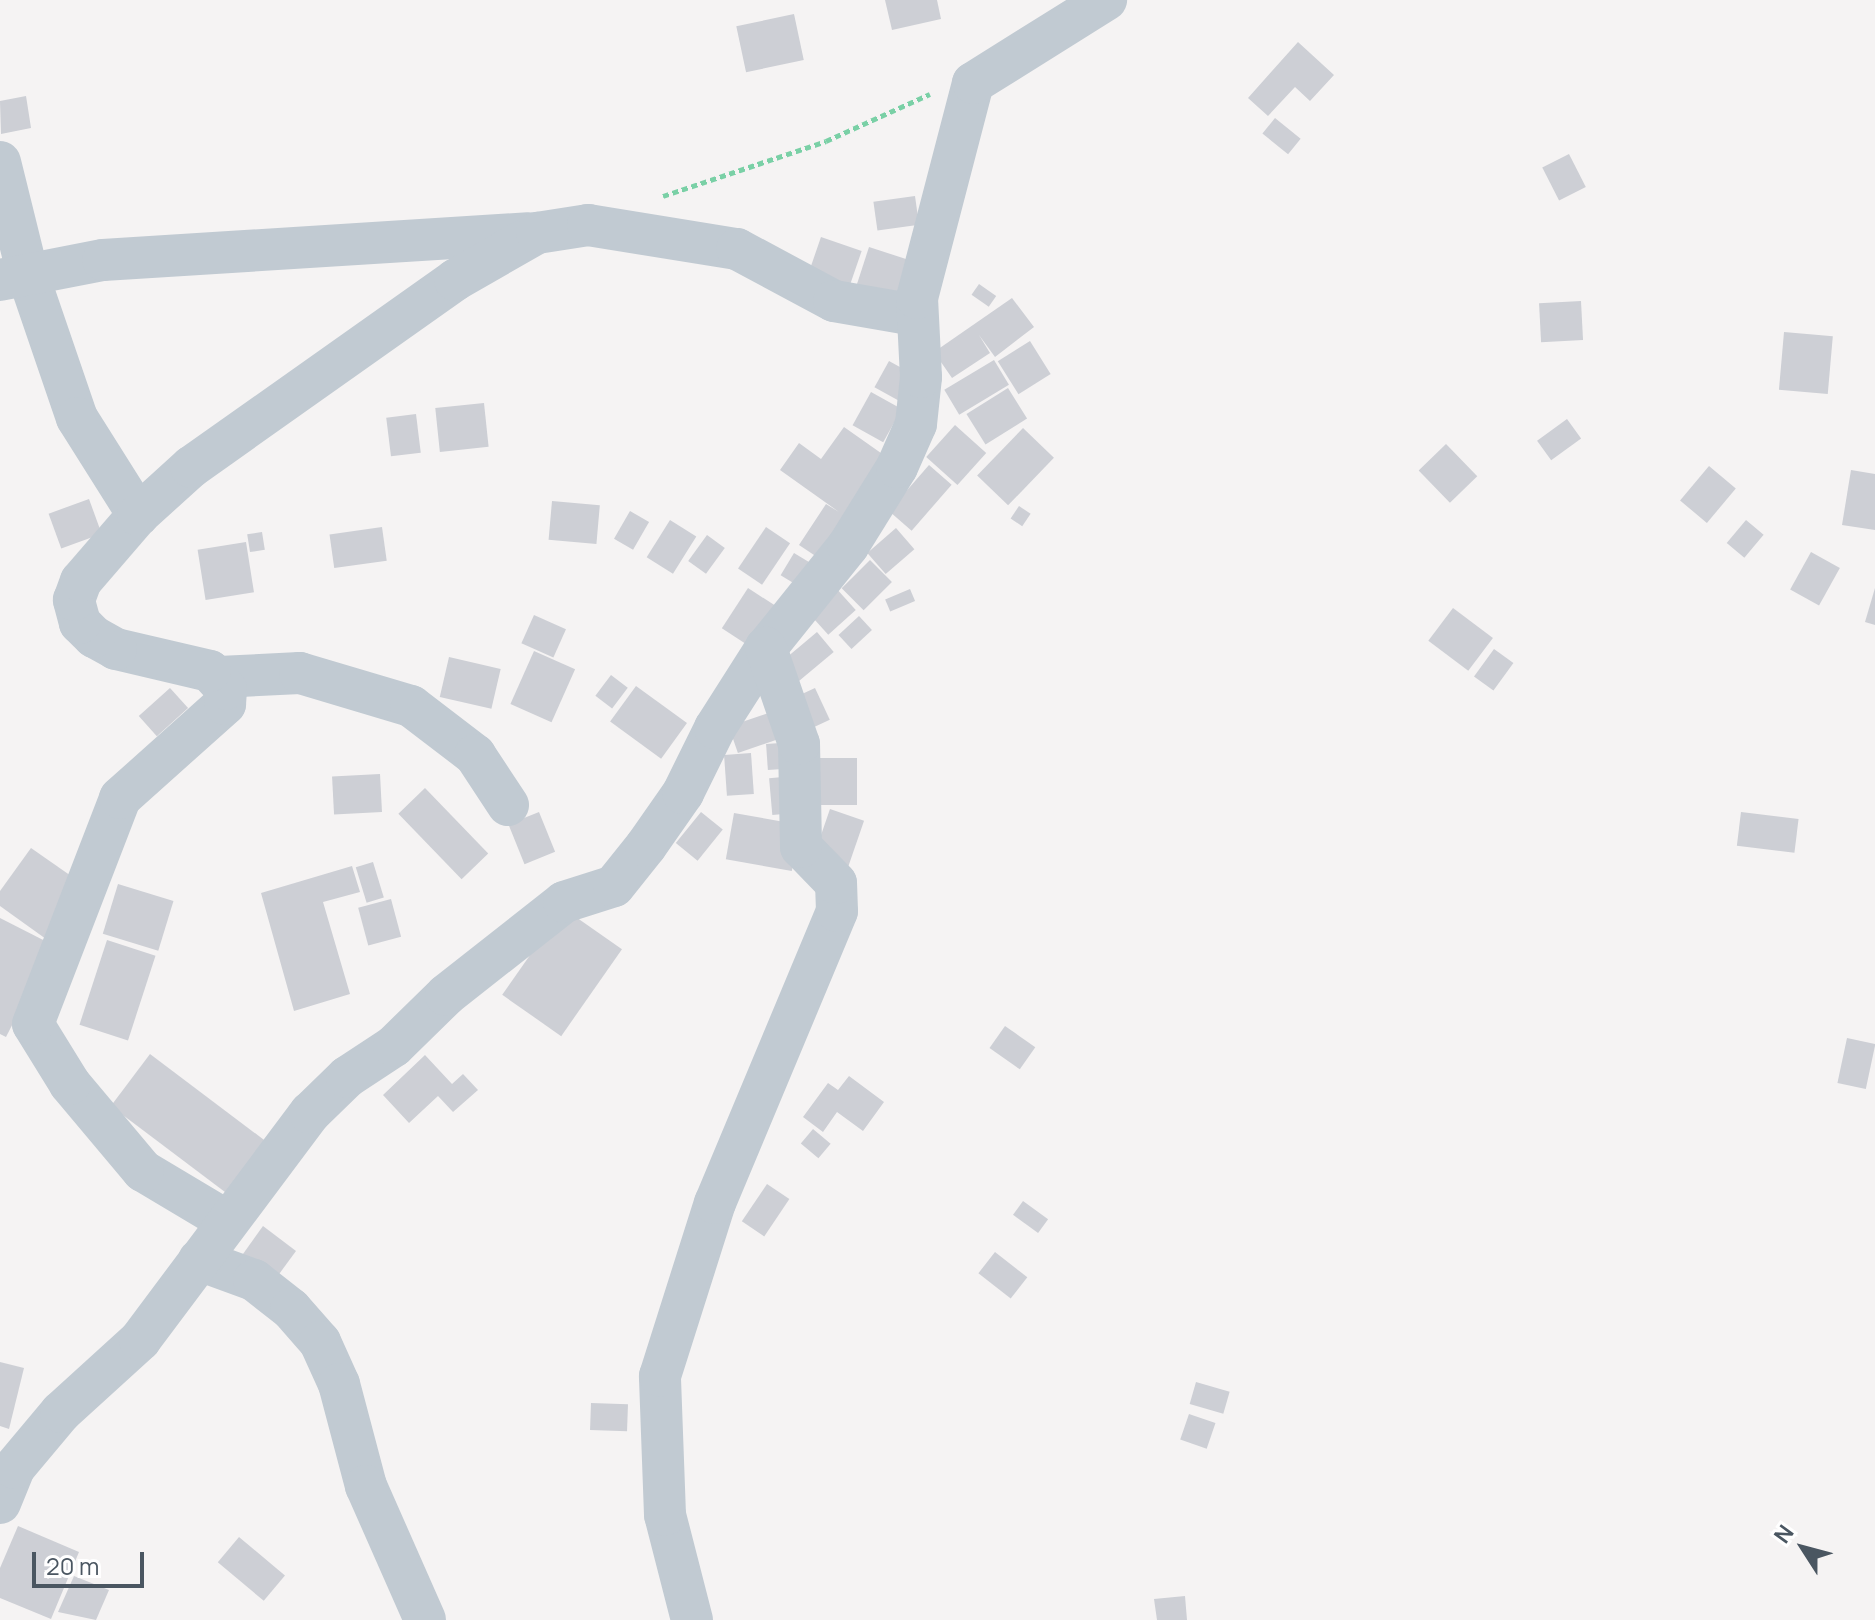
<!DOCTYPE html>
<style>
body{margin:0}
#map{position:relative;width:1875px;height:1620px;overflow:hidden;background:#f5f3f3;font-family:Manrope,sans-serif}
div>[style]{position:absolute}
.building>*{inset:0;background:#cdcfd5;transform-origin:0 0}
.path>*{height:5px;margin-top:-2.5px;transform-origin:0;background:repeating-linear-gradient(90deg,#7ad0a6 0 6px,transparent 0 10px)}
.street>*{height:42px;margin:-21px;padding:0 21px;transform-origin:21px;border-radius:21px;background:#c1cad2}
span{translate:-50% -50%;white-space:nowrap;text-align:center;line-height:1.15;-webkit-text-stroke:6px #fff;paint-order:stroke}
.north{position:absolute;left:1763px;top:1508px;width:80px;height:80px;-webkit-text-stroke:6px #fff;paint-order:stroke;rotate:306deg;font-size:22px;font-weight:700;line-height:32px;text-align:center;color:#4a5661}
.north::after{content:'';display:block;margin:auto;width:28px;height:36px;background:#4a5661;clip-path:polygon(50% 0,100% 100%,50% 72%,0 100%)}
.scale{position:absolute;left:32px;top:1552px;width:112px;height:36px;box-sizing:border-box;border:4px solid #4a5661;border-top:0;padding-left:10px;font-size:24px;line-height:28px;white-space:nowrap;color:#4a5661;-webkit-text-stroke:6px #fff;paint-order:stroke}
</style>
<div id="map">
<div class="building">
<i style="clip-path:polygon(885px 0,937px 0,941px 19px,892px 30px)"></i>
<i style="left:794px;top:14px;width:47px;height:59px;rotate:78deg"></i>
<i style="clip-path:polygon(1298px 42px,1334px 75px,1310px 101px,1295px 87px,1268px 116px,1248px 98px)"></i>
<i style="clip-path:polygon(26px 96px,31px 128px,1px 134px,0 101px)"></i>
<i style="left:1275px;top:118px;width:33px;height:20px;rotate:39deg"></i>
<i style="left:1569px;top:154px;width:37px;height:30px;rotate:63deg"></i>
<i style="left:915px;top:196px;width:29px;height:42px;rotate:82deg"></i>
<i style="left:821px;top:237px;width:43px;height:38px;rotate:19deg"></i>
<i style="left:869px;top:247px;width:51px;height:43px;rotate:18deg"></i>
<i style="left:979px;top:284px;width:21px;height:13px;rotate:35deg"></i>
<i style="clip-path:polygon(1012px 298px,1034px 327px,995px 357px,979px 335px,990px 353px,952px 378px,934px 352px)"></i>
<i style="left:1581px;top:301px;width:39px;height:42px;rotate:87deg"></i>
<i style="left:1784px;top:332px;width:49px;height:58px;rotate:5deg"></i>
<i style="left:1030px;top:341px;width:39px;height:38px;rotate:58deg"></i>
<i style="left:994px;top:360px;width:29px;height:58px;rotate:59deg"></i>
<i style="left:889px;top:361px;width:29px;height:30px;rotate:29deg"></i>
<i style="left:1008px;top:388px;width:36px;height:49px;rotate:58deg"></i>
<i style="left:871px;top:392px;width:35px;height:38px;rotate:29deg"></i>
<i style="left:484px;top:403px;width:44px;height:49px;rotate:84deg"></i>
<i style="left:416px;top:414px;width:39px;height:30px;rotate:83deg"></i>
<i style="left:1567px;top:419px;width:24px;height:37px;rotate:54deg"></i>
<i style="left:955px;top:425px;width:42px;height:43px;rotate:42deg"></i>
<i style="clip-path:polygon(844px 427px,888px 458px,823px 561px,799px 545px,826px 504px,839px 512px,780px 470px,799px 443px,821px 459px)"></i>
<i style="left:1023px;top:428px;width:43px;height:66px;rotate:44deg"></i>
<i style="left:1446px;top:444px;width:45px;height:38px;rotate:46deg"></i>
<i style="left:929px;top:465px;width:30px;height:61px;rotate:41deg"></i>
<i style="left:1709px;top:466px;width:35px;height:45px;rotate:40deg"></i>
<i style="clip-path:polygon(1851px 470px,1875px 474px,1875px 530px,1842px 525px)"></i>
<i style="left:89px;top:499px;width:37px;height:43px;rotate:70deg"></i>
<i style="left:552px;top:501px;width:48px;height:39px;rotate:5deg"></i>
<i style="left:1019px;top:506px;width:14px;height:15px;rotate:34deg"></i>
<i style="left:630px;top:511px;width:22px;height:32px;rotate:30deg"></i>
<i style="left:670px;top:520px;width:31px;height:44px;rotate:32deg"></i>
<i style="left:1746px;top:520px;width:23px;height:30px;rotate:40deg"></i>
<i style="left:382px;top:527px;width:34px;height:53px;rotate:82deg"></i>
<i style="left:766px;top:527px;width:29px;height:50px;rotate:34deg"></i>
<i style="left:896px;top:528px;width:28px;height:38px;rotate:49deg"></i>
<i style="left:262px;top:532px;width:18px;height:15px;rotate:81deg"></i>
<i style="left:707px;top:535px;width:22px;height:32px;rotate:36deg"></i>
<i style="left:246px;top:542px;width:51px;height:49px;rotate:81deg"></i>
<i style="left:1811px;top:552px;width:33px;height:43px;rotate:29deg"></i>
<i style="left:794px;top:553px;width:27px;height:26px;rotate:31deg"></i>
<i style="left:870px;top:560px;width:31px;height:40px;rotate:45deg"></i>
<i style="left:835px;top:587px;width:31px;height:37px;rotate:48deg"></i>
<i style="left:748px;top:588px;width:42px;height:48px;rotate:33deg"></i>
<i style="clip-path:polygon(1875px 588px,1875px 625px,1865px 622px)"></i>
<i style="left:910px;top:589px;width:13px;height:27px;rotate:67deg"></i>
<i style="left:1453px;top:608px;width:50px;height:41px;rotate:37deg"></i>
<i style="left:534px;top:615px;width:35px;height:31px;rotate:24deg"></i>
<i style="left:859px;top:616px;width:19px;height:28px;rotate:47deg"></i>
<i style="left:817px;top:632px;width:26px;height:52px;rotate:50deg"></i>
<i style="left:1494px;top:649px;width:24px;height:34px;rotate:36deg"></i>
<i style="left:534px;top:651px;width:45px;height:58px;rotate:24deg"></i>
<i style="left:449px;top:657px;width:53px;height:41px;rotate:13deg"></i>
<i style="left:611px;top:675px;width:21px;height:26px;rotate:37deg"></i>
<i style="left:636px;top:686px;width:63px;height:44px;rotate:36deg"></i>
<i style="left:170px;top:688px;width:27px;height:42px;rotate:48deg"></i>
<i style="left:815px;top:688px;width:35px;height:28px;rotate:65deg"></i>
<i style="left:777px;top:710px;width:28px;height:51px;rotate:71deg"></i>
<i style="left:795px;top:742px;width:26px;height:29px;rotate:86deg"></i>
<i style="left:751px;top:753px;width:41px;height:27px;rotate:86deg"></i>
<i style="left:818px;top:758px;width:39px;height:47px"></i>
<i style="left:380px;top:774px;width:38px;height:48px;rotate:87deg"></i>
<i style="left:794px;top:776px;width:37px;height:25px;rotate:85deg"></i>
<i style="left:425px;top:788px;width:91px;height:37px;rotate:46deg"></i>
<i style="left:830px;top:809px;width:36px;height:51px;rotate:19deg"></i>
<i style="left:539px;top:812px;width:43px;height:33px;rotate:68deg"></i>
<i style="left:701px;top:812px;width:28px;height:40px;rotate:39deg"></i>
<i style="left:1741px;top:812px;width:58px;height:34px;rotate:7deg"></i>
<i style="left:734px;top:813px;width:67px;height:47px;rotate:10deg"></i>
<i style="clip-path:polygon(31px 848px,84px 885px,46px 939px,0 906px,0 891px)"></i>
<i style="left:373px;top:862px;width:37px;height:18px;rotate:73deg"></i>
<i style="clip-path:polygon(352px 866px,360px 892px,323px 902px,350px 994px,294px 1011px,261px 893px)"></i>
<i style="left:118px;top:884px;width:58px;height:52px;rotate:17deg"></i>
<i style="left:391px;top:899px;width:39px;height:34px;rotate:75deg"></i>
<i style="left:563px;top:908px;width:72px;height:106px;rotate:35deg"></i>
<i style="clip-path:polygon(0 918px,53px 945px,6px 1037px,0 1034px)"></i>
<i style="left:107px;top:940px;width:51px;height:89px;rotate:18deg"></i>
<i style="left:1005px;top:1026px;width:37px;height:27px;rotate:35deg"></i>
<i style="left:1847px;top:1038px;width:29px;height:46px;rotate:12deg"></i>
<i style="left:150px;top:1054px;width:147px;height:65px;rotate:37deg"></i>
<i style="clip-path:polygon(425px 1055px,452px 1084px,463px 1074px,478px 1090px,453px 1112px,438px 1096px,409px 1123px,383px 1095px)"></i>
<i style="clip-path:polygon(849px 1076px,884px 1102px,863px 1131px,837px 1112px,823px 1132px,803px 1117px,828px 1083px,838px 1090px)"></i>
<i style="left:813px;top:1129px;width:23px;height:19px;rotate:40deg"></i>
<i style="left:767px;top:1184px;width:27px;height:45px;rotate:34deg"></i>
<i style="left:1023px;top:1201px;width:31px;height:17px;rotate:36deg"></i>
<i style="clip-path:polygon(263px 1226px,296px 1251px,274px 1281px,238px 1261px)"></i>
<i style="left:995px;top:1252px;width:41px;height:27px;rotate:38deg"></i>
<i style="clip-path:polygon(0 1362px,24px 1368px,9px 1429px,0 1426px)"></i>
<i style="left:1196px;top:1382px;width:35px;height:23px;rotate:16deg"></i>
<i style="left:591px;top:1403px;width:37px;height:27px;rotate:2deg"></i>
<i style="left:1189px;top:1414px;width:28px;height:27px;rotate:19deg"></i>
<i style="clip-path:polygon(18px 1526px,79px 1552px,51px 1619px,0 1598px,0 1568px)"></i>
<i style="left:239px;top:1537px;width:60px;height:33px;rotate:40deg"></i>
<i style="clip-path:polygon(74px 1576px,109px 1590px,96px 1620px,58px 1612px)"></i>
<i style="clip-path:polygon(1185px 1596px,1187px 1620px,1157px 1620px,1154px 1599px)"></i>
</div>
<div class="path">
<i style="left:663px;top:196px;width:172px;rotate:-18.6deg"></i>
<i style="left:826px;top:141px;width:114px;rotate:-24.3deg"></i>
</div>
<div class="street">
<i style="left:0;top:162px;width:116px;rotate:76.1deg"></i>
<i style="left:28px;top:275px;width:151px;rotate:71.1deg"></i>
<i style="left:77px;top:418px;width:115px;rotate:57.8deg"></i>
<i style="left:0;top:280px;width:105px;rotate:-11deg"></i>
<i style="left:103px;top:260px;width:426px;rotate:-3.6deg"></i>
<i style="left:219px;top:677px;width:81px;rotate:-2.8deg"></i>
<i style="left:300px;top:673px;width:116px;rotate:16.6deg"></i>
<i style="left:411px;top:706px;width:81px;rotate:37.4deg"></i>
<i style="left:475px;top:755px;width:60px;rotate:56.6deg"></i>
<i style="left:227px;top:1221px;width:98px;rotate:-149.2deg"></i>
<i style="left:143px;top:1171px;width:114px;rotate:-130deg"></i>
<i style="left:70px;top:1084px;width:70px;rotate:-121.7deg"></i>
<i style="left:33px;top:1024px;width:242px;rotate:-68.9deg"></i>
<i style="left:120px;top:798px;width:141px;rotate:-41.8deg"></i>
<i style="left:225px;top:704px;width:15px;rotate:-86deg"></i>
<i style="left:226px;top:689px;width:24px;rotate:-132deg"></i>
<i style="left:210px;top:671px;width:97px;rotate:-166.8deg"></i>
<i style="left:116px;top:649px;width:25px;rotate:-151deg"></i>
<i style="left:94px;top:637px;width:20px;rotate:-135deg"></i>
<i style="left:80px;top:623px;width:24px;rotate:-105deg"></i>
<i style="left:74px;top:600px;width:20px;rotate:-70deg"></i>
<i style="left:81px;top:581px;width:87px;rotate:-49.2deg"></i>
<i style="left:138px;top:515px;width:72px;rotate:-42.2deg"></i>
<i style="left:191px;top:467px;width:324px;rotate:-35.3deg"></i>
<i style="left:455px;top:280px;width:95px;rotate:-29.8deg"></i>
<i style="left:537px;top:233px;width:52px;rotate:-8.9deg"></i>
<i style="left:588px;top:225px;width:151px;rotate:9.2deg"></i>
<i style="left:737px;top:249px;width:110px;rotate:28.2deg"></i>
<i style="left:834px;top:301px;width:82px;rotate:9.8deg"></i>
<i style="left:199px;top:1260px;width:59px;rotate:20deg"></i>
<i style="left:254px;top:1280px;width:47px;rotate:38.1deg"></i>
<i style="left:291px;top:1309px;width:44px;rotate:48.7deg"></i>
<i style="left:320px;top:1342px;width:46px;rotate:65.7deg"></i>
<i style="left:339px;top:1384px;width:106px;rotate:75.2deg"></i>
<i style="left:366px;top:1486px;width:146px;rotate:66.2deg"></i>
<i style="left:0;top:1503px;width:38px;rotate:-68deg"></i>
<i style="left:14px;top:1468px;width:73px;rotate:-50deg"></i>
<i style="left:61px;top:1412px;width:107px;rotate:-42.3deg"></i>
<i style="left:140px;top:1340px;width:284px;rotate:-53.2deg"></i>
<i style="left:310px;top:1113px;width:52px;rotate:-44.2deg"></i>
<i style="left:347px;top:1077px;width:56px;rotate:-33.4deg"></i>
<i style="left:394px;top:1046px;width:73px;rotate:-44.4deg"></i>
<i style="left:446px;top:995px;width:150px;rotate:-38.2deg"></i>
<i style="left:564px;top:902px;width:52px;rotate:-17.7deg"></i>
<i style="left:614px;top:886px;width:51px;rotate:-51.3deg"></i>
<i style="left:646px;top:846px;width:65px;rotate:-55.1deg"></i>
<i style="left:683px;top:793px;width:72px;rotate:-63.8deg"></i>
<i style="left:715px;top:728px;width:95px;rotate:-57.5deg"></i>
<i style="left:766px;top:648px;width:131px;rotate:-51.2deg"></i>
<i style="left:848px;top:546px;width:93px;rotate:-58.2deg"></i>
<i style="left:897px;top:467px;width:47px;rotate:-66.2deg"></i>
<i style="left:916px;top:424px;width:47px;rotate:-83.9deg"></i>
<i style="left:921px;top:377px;width:79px;rotate:-92.9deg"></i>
<i style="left:917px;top:298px;width:222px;rotate:-75.4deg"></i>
<i style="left:973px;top:83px;width:157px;rotate:-32deg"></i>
<i style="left:692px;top:1620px;width:108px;rotate:-104.4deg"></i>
<i style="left:665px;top:1515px;width:139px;rotate:-92.1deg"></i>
<i style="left:660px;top:1376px;width:182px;rotate:-72.4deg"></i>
<i style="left:715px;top:1203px;width:316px;rotate:-67.3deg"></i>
<i style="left:837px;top:911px;width:28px;rotate:-92deg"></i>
<i style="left:836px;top:883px;width:50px;rotate:-134.2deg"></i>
<i style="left:801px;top:847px;width:103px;rotate:-91.1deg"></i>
<i style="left:799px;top:744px;width:102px;rotate:-109deg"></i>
</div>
<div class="north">N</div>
<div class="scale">20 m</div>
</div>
